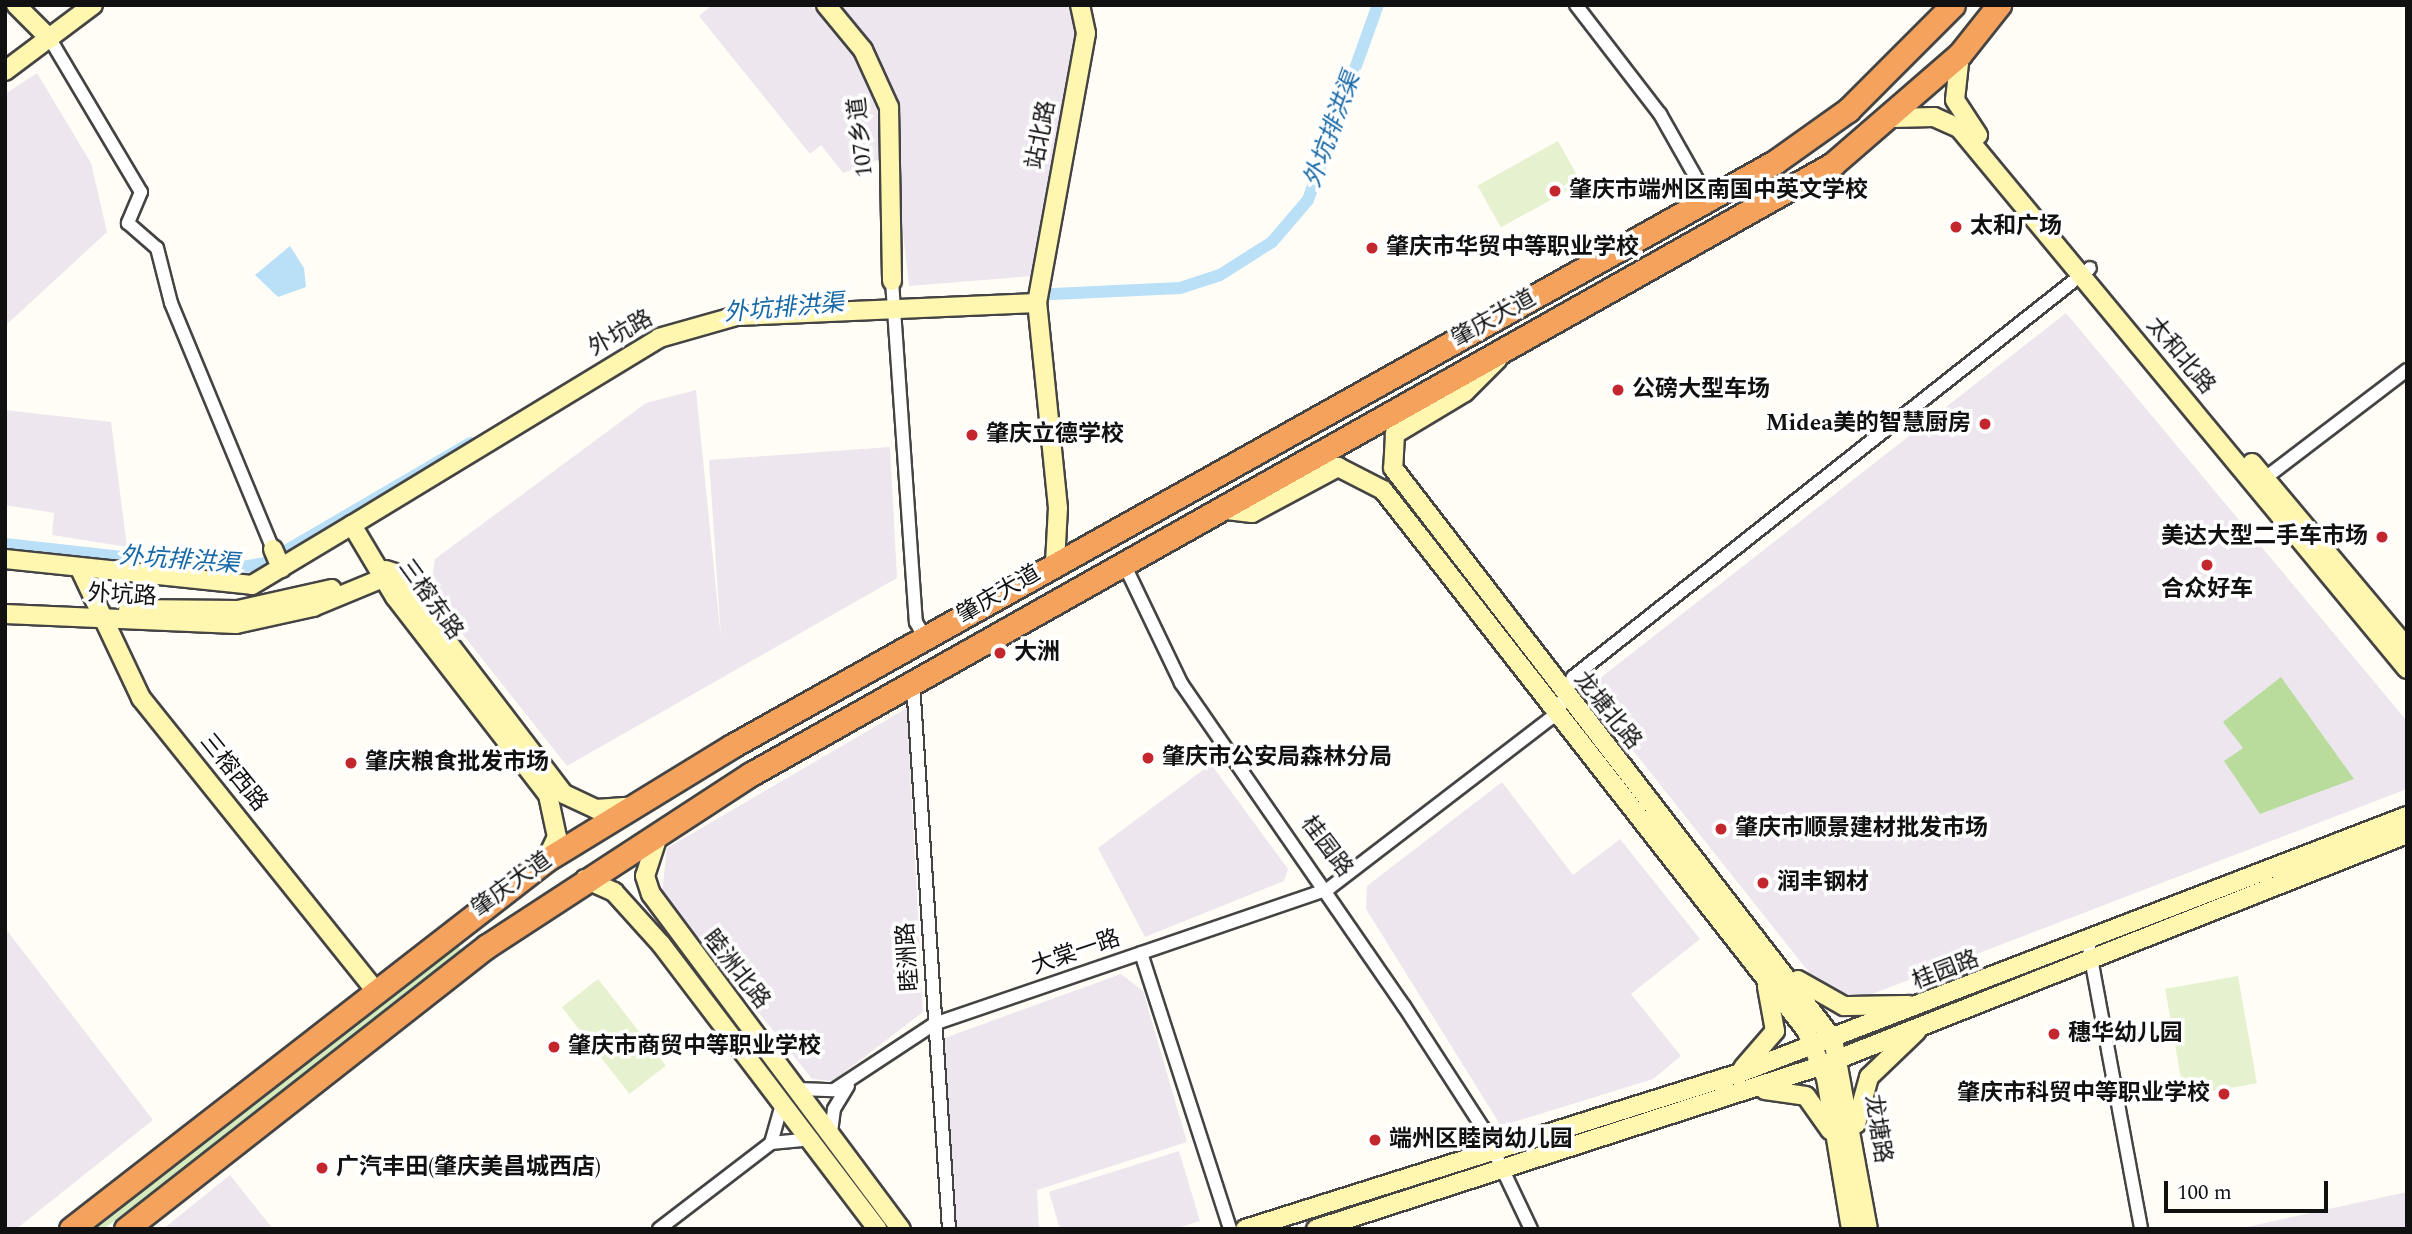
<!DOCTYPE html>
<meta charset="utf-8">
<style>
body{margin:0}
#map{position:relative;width:2412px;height:1234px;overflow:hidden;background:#fffdf5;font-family:Spectral,"Noto Sans SC",serif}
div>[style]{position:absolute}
.industrial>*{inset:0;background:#eee6ef}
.green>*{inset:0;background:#d5ebbd;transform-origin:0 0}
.forest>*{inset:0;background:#b9dc9c}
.pitch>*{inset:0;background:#e6f2cf;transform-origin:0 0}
.water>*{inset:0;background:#b9e0f7}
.canal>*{height:12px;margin:-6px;padding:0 6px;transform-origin:6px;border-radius:6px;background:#b9e0f7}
.roads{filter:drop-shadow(2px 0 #444) drop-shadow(-2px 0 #444) drop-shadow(0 2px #444) drop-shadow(0 -2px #444)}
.street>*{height:12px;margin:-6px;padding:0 6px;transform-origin:6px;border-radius:6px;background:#fff}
.secondary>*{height:18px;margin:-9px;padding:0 9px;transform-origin:9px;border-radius:9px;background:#fff6b0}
.highway>*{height:23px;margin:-11.5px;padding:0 11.5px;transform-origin:11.5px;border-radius:11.5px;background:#f5a25d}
.dots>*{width:19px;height:19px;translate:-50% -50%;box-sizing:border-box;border:4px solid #fff;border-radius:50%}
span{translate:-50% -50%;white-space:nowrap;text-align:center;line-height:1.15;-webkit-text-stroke:7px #fff;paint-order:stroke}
.street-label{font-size:23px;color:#111}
.poi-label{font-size:23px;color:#111;font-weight:700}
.left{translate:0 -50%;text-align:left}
.right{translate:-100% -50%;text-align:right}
.water-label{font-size:24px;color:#1768a6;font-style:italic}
.frame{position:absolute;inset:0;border:7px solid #111;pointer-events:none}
.scale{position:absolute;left:2164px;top:1181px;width:164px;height:32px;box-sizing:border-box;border:4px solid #111;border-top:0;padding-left:9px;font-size:21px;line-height:24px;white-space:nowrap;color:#111;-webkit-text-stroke:5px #fff;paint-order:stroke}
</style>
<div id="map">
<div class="industrial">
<i style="clip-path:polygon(712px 5px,811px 5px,874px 83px,883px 158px,843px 173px,821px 145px,810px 154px,699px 16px)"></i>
<i style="clip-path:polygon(831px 5px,1067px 5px,1077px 25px,1032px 276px,909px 286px,889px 107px)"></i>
<i style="clip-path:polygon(37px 73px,91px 163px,107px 232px,5px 326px,5px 94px)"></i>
<i style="clip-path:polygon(2066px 313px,2407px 721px,2407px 789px,1859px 999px,1815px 980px,1585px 690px)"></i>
<i style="clip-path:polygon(696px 390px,721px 638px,709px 460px,890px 447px,897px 578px,567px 766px,430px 593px,435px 559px,646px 403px)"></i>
<i style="clip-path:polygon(5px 410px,111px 422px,127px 547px,52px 535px,54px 513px,5px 505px)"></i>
<i style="clip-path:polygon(907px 708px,923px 1012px,833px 1081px,812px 1079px,662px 892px,667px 848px)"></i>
<i style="clip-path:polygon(1211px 764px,1288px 869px,1284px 881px,1145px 937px,1098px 848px)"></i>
<i style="clip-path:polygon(1502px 782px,1573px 875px,1620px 839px,1700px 939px,1631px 994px,1681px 1056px,1653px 1079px,1501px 1126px,1366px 909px,1367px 886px)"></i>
<i style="clip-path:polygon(5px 928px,153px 1120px,16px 1229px,5px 1229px)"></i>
<i style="clip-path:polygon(1121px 974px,1143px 991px,1187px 1142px,1037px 1190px,1039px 1229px,954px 1229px,939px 1040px)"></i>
<i style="clip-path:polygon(1179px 1151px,1200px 1221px,1174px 1229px,1060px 1229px,1049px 1192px)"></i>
<i style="clip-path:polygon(230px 1175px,273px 1229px,163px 1229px)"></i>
<i style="clip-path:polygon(2407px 1192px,2407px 1229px,2237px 1229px)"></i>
</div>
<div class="green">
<i style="left:457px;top:944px;width:15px;height:462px;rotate:53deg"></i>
</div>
<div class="forest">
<i style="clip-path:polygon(2281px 677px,2354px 779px,2260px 814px,2224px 761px,2243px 748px,2223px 722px)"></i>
</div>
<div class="pitch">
<i style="left:1558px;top:141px;width:48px;height:92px;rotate:61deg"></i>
<i style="left:2238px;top:976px;width:109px;height:74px;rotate:80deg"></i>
<i style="left:598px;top:979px;width:110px;height:46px;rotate:52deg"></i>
</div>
<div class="water">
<i style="clip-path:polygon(290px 246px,304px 268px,306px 287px,278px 297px,255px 275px)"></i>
</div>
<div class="canal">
<i style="left:1032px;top:295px;width:148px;rotate:-2.7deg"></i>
<i style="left:1180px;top:288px;width:42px;rotate:-18deg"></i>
<i style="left:1220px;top:275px;width:62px;rotate:-32.4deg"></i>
<i style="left:1272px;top:242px;width:55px;rotate:-49.4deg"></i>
<i style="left:1308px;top:200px;width:207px;rotate:-70.3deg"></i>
<i style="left:5px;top:544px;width:227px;rotate:6.3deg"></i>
<i style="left:231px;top:569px;width:35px;rotate:-10deg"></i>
<i style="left:265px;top:563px;width:238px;rotate:-30.3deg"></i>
</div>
<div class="roads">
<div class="street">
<i style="left:1576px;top:5px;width:138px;rotate:52.4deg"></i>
<i style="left:1660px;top:114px;width:98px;rotate:60.5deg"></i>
<i style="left:50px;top:39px;width:178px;rotate:59.3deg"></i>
<i style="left:141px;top:192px;width:34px;rotate:113deg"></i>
<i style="left:128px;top:223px;width:38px;rotate:41deg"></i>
<i style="left:157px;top:248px;width:57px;rotate:75.7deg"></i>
<i style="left:171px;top:303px;width:266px;rotate:67.5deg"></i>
<i style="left:892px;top:281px;width:342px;rotate:86deg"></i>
<i style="left:916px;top:622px;width:18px;rotate:61deg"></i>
<i style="left:2260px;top:482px;width:185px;rotate:-37.3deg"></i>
<i style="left:1125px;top:566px;width:130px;rotate:64.4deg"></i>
<i style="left:1181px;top:683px;width:393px;rotate:55.4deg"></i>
<i style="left:1404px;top:1006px;width:145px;rotate:57.1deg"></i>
<i style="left:1483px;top:1128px;width:112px;rotate:64.6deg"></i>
<i style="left:913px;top:683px;width:547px;rotate:86.23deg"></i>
<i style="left:2088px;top:942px;width:292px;rotate:79.5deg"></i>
<i style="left:1141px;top:953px;width:290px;rotate:72.1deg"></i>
<i style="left:797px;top:1089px;width:37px;rotate:2deg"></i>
<i style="left:834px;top:1090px;width:120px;rotate:-33.4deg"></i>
<i style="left:934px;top:1024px;width:416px;rotate:-18.9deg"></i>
<i style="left:1328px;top:889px;width:289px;rotate:-37.5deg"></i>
<i style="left:1557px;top:713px;width:39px;rotate:-66deg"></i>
<i style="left:1573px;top:677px;width:659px;rotate:-38.35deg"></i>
<i style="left:831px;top:1133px;width:24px;rotate:-83deg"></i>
<i style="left:834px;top:1109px;width:27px;rotate:-59deg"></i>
<i style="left:771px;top:1143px;width:42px;rotate:-5.4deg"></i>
<i style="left:659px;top:1229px;width:141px;rotate:-37.5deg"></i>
<i style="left:771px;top:1143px;width:44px;rotate:-74.1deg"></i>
</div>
<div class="secondary">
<i style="left:16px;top:5px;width:48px;rotate:45deg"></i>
<i style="left:826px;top:5px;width:58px;rotate:50.6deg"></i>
<i style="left:863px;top:50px;width:63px;rotate:65.5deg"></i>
<i style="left:889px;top:107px;width:174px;rotate:89deg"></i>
<i style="left:1960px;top:54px;width:46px;rotate:96.2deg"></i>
<i style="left:1955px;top:100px;width:42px;rotate:56.7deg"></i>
<i style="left:5px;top:71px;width:110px;rotate:-36.9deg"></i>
<i style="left:1893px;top:118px;width:41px;rotate:-1.4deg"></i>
<i style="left:1934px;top:117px;width:27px;rotate:24deg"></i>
<i style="left:1959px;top:128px;width:702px;rotate:50.37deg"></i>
<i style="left:1498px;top:359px;width:47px;rotate:135deg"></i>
<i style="left:1465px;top:392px;width:82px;rotate:149deg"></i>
<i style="left:1395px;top:434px;width:34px;rotate:93deg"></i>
<i style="left:1393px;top:468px;width:721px;rotate:52.38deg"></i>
<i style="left:1833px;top:1039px;width:193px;rotate:79.6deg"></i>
<i style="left:2252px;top:463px;width:241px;rotate:50deg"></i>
<i style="left:1227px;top:510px;width:25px;rotate:7deg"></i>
<i style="left:1252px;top:513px;width:98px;rotate:-28.1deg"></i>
<i style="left:1338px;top:467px;width:51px;rotate:27.1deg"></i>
<i style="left:1383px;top:490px;width:686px;rotate:51.93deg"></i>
<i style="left:1806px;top:1030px;width:52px;rotate:67.4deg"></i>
<i style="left:1826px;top:1078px;width:153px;rotate:80.6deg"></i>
<i style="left:352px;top:525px;width:359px;rotate:-31.3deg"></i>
<i style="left:659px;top:338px;width:81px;rotate:-15.8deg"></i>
<i style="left:737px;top:316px;width:300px;rotate:-2.5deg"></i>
<i style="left:273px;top:549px;width:21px;rotate:67deg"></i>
<i style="left:5px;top:559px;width:248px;rotate:6deg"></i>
<i style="left:252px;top:585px;width:117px;rotate:-31deg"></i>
<i style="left:352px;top:525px;width:84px;rotate:59.2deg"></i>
<i style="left:395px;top:597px;width:250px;rotate:52.3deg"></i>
<i style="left:548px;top:795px;width:43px;rotate:77.9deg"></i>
<i style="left:557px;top:837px;width:25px;rotate:116deg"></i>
<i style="left:1055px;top:563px;width:55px;rotate:-86.9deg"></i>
<i style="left:1058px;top:508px;width:206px;rotate:-95.8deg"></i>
<i style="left:1037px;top:303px;width:274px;rotate:-79.7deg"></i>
<i style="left:1086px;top:33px;width:29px;rotate:-102deg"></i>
<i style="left:80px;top:569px;width:143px;rotate:64.7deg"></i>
<i style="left:141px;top:698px;width:374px;rotate:51.3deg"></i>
<i style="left:386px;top:570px;width:9px;rotate:18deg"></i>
<i style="left:395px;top:573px;width:278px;rotate:52.6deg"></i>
<i style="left:564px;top:794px;width:35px;rotate:25deg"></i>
<i style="left:596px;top:809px;width:32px;rotate:-4deg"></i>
<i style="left:128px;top:609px;width:110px;rotate:0.5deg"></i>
<i style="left:238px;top:610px;width:96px;rotate:-12.6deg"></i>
<i style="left:5px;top:614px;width:231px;rotate:2.5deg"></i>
<i style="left:236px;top:624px;width:79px;rotate:-12.4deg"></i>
<i style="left:313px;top:607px;width:89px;rotate:-22.5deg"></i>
<i style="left:659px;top:833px;width:45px;rotate:108deg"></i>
<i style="left:645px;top:876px;width:19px;rotate:72deg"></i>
<i style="left:651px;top:894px;width:418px;rotate:53.3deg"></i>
<i style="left:585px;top:879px;width:32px;rotate:24deg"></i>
<i style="left:614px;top:892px;width:70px;rotate:47.9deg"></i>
<i style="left:661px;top:944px;width:358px;rotate:52.8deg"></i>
<i style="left:1798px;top:980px;width:53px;rotate:29.5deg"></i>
<i style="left:1844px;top:1006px;width:65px;rotate:-0.9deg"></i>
<i style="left:1743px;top:1068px;width:49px;rotate:-49.1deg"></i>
<i style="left:1775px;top:1031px;width:45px;rotate:-100.3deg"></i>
<i style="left:1765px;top:1090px;width:41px;rotate:8.3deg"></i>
<i style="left:1806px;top:1096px;width:42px;rotate:54.8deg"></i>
<i style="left:1856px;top:1124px;width:49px;rotate:-74.5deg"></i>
<i style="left:1869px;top:1077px;width:66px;rotate:-43.8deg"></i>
<i style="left:1245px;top:1229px;width:516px;rotate:-17.49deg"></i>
<i style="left:1737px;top:1074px;width:718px;rotate:-21.06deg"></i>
<i style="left:1316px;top:1229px;width:533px;rotate:-17.92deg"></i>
<i style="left:1823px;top:1065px;width:628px;rotate:-21.58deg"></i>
</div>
<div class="highway">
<i style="left:71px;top:1229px;width:601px;rotate:-37.84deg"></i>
<i style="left:546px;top:860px;width:218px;rotate:-31.5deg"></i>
<i style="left:732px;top:746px;width:1195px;rotate:-29.25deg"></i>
<i style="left:1775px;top:162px;width:90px;rotate:-35.5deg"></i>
<i style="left:1848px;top:110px;width:148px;rotate:-45deg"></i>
<i style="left:126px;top:1229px;width:459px;rotate:-38.1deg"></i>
<i style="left:487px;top:946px;width:315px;rotate:-33.1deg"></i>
<i style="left:751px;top:774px;width:1242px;rotate:-29.41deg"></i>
<i style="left:1833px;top:164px;width:168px;rotate:-40.9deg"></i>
<i style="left:1960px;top:54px;width:63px;rotate:-51.5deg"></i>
</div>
</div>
<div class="dots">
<i style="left:1555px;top:191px;background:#c4262e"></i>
<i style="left:1956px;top:227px;background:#c4262e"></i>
<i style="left:1372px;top:248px;background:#c4262e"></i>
<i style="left:1618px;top:390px;background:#c4262e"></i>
<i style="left:1985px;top:424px;background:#c4262e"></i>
<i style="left:972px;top:435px;background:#c4262e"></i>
<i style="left:2382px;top:537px;background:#c4262e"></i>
<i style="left:2207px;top:565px;background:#c4262e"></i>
<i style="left:1000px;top:653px;background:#c4262e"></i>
<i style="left:1148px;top:758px;background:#c4262e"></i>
<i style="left:351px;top:763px;background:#c4262e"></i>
<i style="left:1721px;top:829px;background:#c4262e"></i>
<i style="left:1763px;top:883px;background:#c4262e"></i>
<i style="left:2054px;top:1034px;background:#c4262e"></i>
<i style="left:554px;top:1047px;background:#c4262e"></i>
<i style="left:2224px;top:1094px;background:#c4262e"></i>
<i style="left:1375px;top:1140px;background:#c4262e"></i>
<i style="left:322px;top:1168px;background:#c4262e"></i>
</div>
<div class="street-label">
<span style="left:1042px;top:135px;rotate:-79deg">站北路</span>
<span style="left:862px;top:137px;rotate:-96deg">107乡道</span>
<span style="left:1494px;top:319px;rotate:-29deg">肇庆大道</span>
<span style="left:621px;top:334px;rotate:-29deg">外坑路</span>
<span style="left:2180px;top:356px;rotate:50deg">太和北路</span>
<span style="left:999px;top:595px;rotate:-30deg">肇庆大道</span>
<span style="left:122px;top:596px;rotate:3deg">外坑路</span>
<span style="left:430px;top:600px;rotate:54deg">三榕东路</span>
<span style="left:1607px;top:711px;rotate:51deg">龙塘北路</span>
<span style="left:233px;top:773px;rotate:51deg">三榕西路</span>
<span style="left:1326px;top:847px;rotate:53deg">桂园路</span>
<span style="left:512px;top:885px;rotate:-36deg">肇庆大道</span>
<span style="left:1076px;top:953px;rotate:-19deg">大棠一路</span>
<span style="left:909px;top:957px;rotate:-94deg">睦洲路</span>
<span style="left:736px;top:970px;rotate:52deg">睦洲北路</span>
<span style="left:1946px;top:971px;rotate:-21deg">桂园路</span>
<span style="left:1877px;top:1129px;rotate:81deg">龙塘路</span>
</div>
<div class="poi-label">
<span class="left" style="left:1569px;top:191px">肇庆市端州区南国中英文学校</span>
<span class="left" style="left:1970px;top:227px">太和广场</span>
<span class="left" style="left:1386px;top:248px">肇庆市华贸中等职业学校</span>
<span class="left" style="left:1632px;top:390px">公磅大型车场</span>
<span class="right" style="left:1971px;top:424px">Midea美的智慧厨房</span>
<span class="left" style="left:986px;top:435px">肇庆立德学校</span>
<span class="right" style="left:2368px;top:537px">美达大型二手车市场</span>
<span style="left:2207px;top:590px">合众好车</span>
<span class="left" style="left:1014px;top:653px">大洲</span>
<span class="left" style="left:1162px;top:758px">肇庆市公安局森林分局</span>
<span class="left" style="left:365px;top:763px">肇庆粮食批发市场</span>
<span class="left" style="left:1735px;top:829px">肇庆市顺景建材批发市场</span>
<span class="left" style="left:1777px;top:883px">润丰钢材</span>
<span class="left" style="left:2068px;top:1034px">穗华幼儿园</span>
<span class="left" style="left:568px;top:1047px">肇庆市商贸中等职业学校</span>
<span class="right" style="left:2210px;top:1094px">肇庆市科贸中等职业学校</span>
<span class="left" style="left:1389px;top:1140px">端州区睦岗幼儿园</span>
<span class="left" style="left:336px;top:1168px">广汽丰田(肇庆美昌城西店)</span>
</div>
<div class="water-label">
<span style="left:1333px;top:130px;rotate:-70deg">外坑排洪渠</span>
<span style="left:784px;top:309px;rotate:-5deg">外坑排洪渠</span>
<span style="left:179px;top:561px;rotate:4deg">外坑排洪渠</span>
</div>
<div class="frame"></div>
<div class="scale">100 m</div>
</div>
